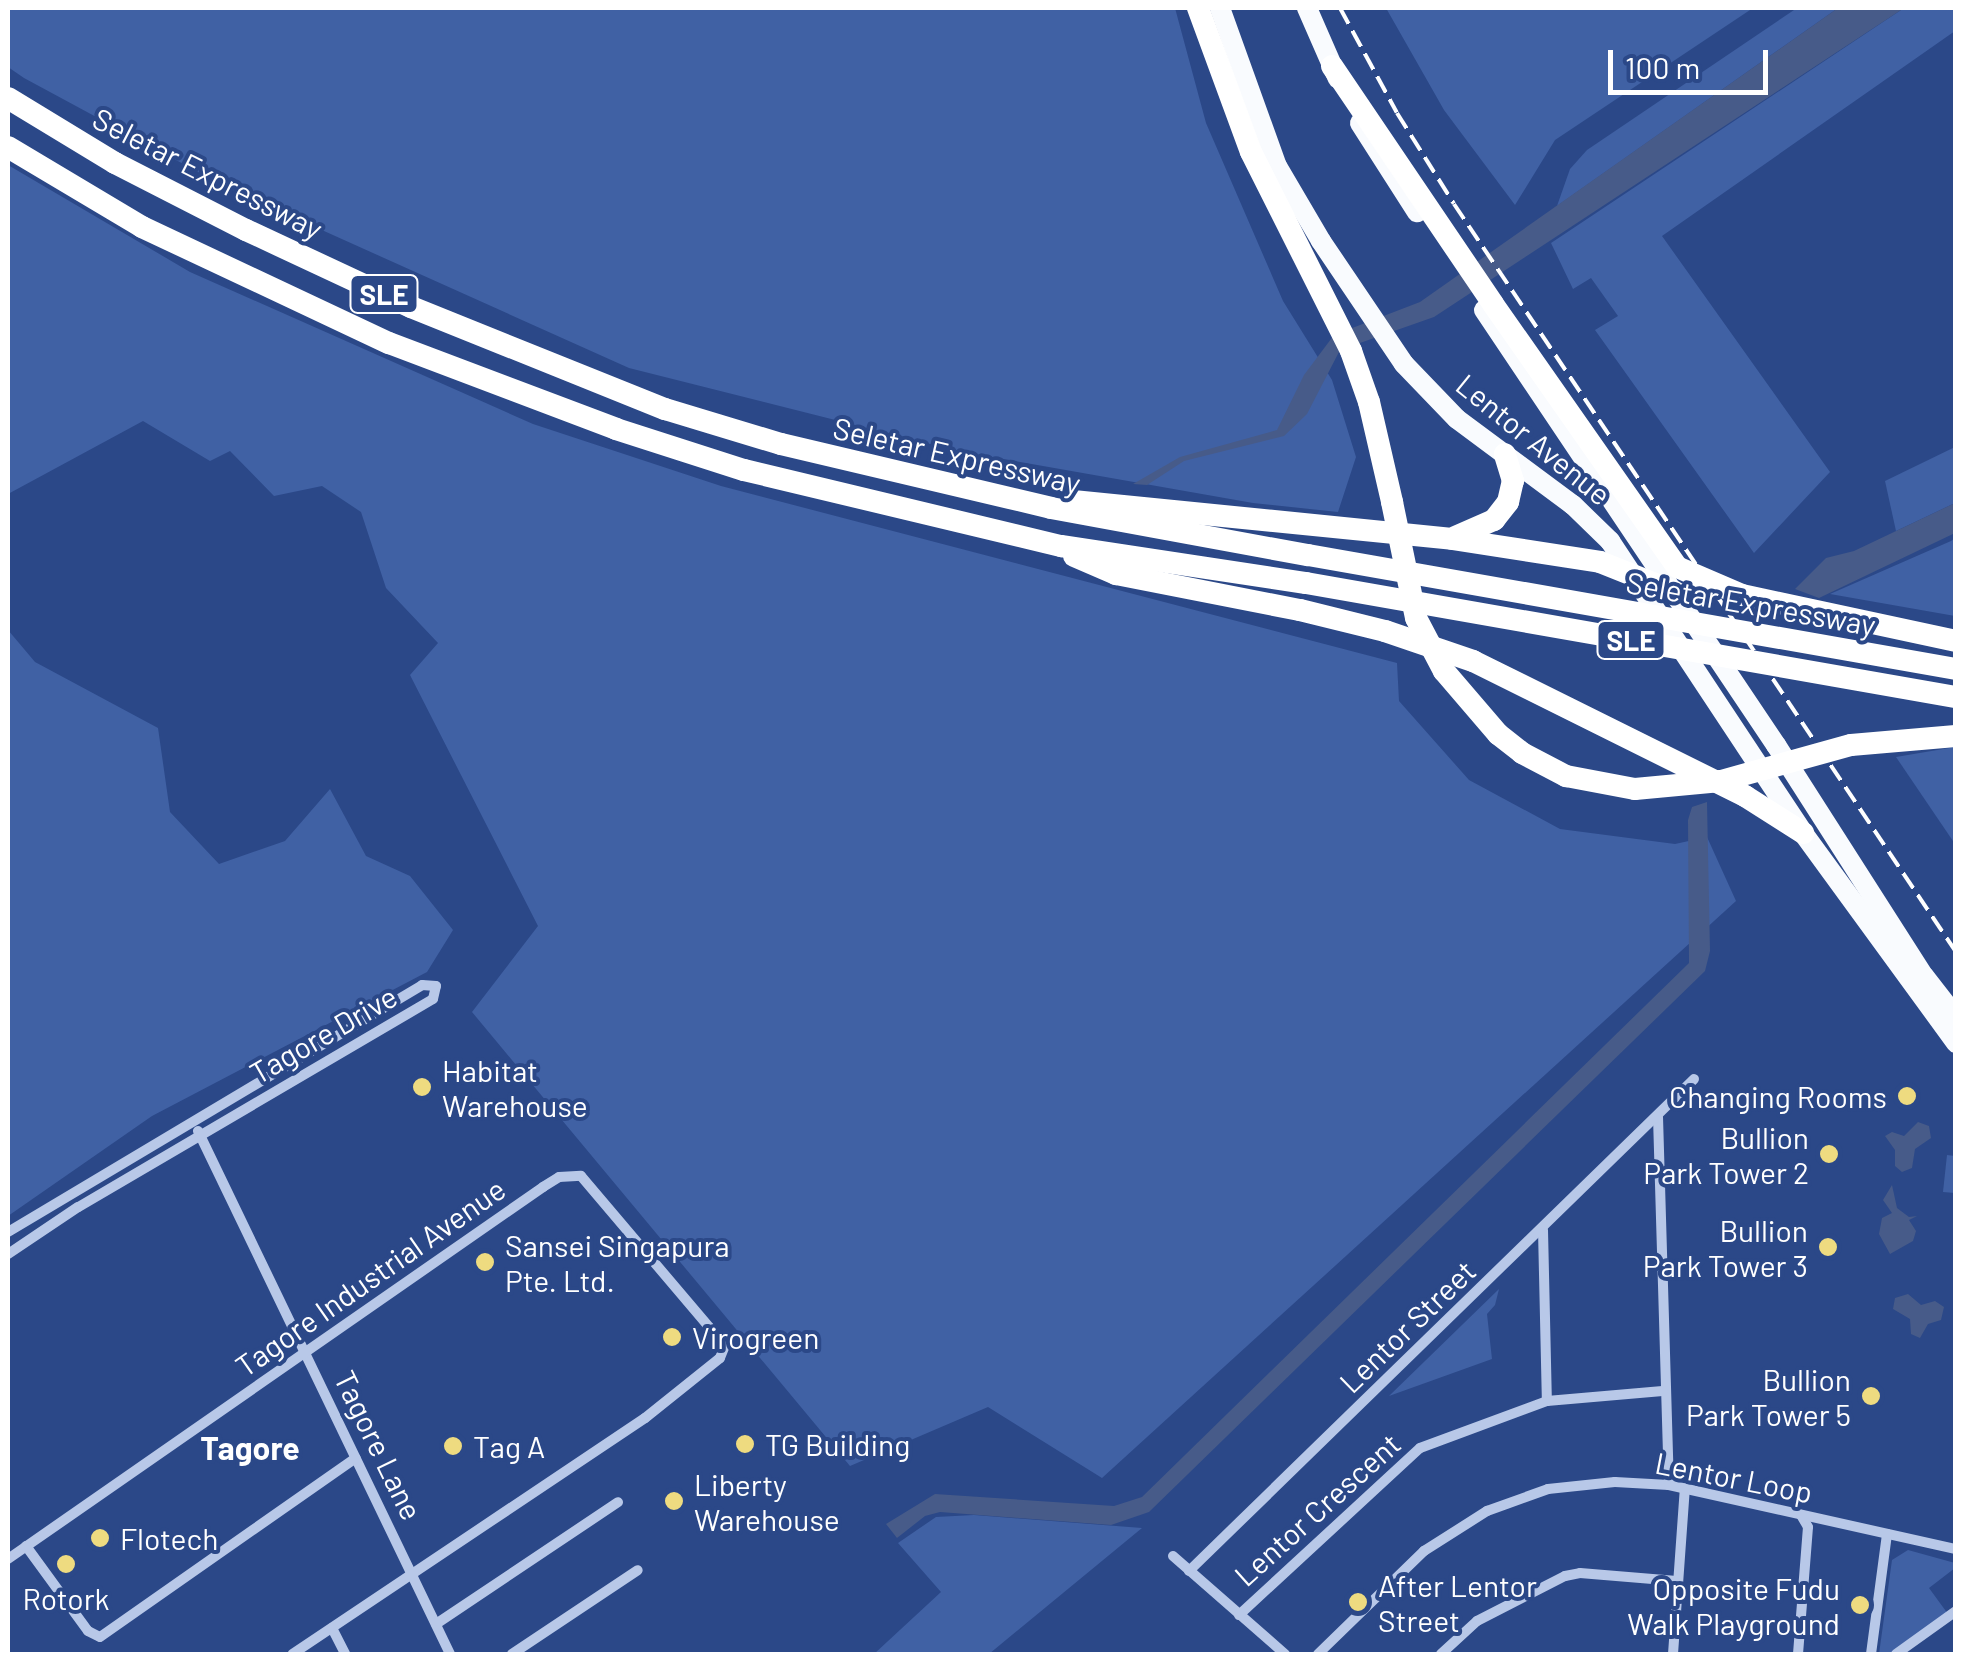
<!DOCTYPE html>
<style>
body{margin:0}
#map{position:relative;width:1963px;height:1662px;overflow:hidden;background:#2b4888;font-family:Barlow,sans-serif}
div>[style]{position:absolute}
.green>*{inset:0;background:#4061a4}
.water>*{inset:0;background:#475b89}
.street>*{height:10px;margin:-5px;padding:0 5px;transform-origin:5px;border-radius:5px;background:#b8c8e8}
.primary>*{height:20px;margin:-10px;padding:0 10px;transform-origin:10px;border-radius:10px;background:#f9fbfe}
.highway>*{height:22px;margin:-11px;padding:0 11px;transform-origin:11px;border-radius:11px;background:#fff}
.rail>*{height:4px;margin-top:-2px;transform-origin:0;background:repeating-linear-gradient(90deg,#fff 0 18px,transparent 0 26px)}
.highway-bridge>*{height:22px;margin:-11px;padding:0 11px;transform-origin:11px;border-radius:11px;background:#fff}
.dots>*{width:28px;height:28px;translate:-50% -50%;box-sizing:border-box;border:5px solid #2b4888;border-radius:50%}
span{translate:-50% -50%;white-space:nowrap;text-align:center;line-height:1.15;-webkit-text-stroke:8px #2b4888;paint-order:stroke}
.shield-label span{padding:2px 8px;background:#2b4888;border:2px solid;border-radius:8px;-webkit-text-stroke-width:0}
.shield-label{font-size:28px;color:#fff;font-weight:700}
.street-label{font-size:30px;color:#fff}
.poi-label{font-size:30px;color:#fff}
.left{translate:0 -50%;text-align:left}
.right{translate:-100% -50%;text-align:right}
.neighbourhood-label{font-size:32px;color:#fff;font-weight:700}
.frame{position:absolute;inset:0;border:10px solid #fff;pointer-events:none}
.scale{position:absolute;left:1608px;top:50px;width:160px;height:45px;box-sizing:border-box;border:5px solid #fff;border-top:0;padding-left:12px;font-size:30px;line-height:35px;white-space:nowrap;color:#fff;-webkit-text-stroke:8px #2b4888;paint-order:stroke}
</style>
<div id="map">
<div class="green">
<i style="clip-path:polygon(8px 8px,1175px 8px,1206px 123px,1283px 301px,1332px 380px,1356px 457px,1338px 512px,1253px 503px,958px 451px,629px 368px,226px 187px,24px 78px,8px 67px)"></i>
<i style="clip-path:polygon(1386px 8px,1753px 8px,1555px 140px,1515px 205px,1444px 110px)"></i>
<i style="clip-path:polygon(1797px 8px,1838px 8px,1557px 206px,1570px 169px,1587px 150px)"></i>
<i style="clip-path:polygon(1904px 8px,1955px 8px,1955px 31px,1662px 236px,1830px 472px,1754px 553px,1595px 330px,1618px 316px,1591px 278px,1573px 289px,1551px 243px)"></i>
<i style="clip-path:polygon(8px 165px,190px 272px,533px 424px,721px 486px,1397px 663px,1399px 701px,1469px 780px,1560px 829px,1675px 844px,1707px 837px,1736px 901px,1102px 1478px,988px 1407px,850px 1466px,472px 1012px,538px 926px,410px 675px,438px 643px,386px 588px,361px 512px,322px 486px,274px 496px,230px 451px,210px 461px,143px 421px,8px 494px)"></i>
<i style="clip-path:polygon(1955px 447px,1955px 503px,1896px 531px,1885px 481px)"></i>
<i style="clip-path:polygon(1955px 538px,1955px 616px,1830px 594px,1951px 541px)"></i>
<i style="clip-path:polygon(8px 630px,35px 662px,158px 728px,170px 812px,219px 864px,285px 841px,330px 789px,366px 856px,410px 876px,453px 930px,427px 972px,152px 1116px,8px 1216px)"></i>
<i style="clip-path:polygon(1955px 747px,1955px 844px,1896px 757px)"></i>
<i style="clip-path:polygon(1947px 1155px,1955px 1156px,1955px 1193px,1943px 1192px)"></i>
<i style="clip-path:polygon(1499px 1289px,1495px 1305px,1487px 1314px,1492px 1359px,1389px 1396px)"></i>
<i style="clip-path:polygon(974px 1515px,1142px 1528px,989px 1654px,874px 1654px,941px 1592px,898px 1543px,936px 1517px)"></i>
<i style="clip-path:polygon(1908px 1550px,1955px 1563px,1955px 1568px,1929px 1588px,1948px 1614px,1894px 1654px,1879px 1654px,1892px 1560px)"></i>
</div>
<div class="water">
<i style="clip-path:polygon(1838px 8px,1904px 8px,1434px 317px,1340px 350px,1307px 414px,1284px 436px,1184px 461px,1147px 485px,1133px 484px,1180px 457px,1277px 430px,1304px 375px,1334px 335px,1420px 302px)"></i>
<i style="clip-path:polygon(1955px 503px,1955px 533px,1819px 598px,1795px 589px,1826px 558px,1854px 551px)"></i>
<i style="clip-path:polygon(1707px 802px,1710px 951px,1705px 971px,1149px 1512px,1111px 1525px,940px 1512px,925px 1516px,897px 1538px,886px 1524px,935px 1494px,1114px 1506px,1142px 1497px,1689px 963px,1688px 820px,1692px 807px)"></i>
<i style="clip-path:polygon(1918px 1122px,1929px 1126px,1931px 1138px,1915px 1149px,1912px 1168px,1902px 1172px,1895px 1166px,1895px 1150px,1885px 1136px,1892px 1132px,1904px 1136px)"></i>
<i style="clip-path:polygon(1892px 1185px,1897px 1208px,1909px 1217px,1917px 1216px,1909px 1220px,1916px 1231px,1913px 1241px,1890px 1254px,1879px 1234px,1882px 1218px,1892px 1213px,1883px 1200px)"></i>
<i style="clip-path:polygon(1908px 1294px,1921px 1305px,1935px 1301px,1944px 1307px,1941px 1320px,1928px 1324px,1920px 1338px,1911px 1334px,1910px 1319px,1893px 1309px,1895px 1298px)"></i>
</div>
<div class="street">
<i style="left:1658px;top:1117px;width:368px;rotate:88.3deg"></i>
<i style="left:198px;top:1131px;width:581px;rotate:64.27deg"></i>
<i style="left:1543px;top:1230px;width:171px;rotate:88.7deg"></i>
<i style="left:8px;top:1232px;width:482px;rotate:-30.8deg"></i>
<i style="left:422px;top:985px;width:14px;rotate:4deg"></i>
<i style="left:436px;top:986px;width:13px;rotate:103deg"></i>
<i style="left:433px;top:999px;width:411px;rotate:149.6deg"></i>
<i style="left:78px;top:1207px;width:84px;rotate:146.1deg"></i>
<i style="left:26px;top:1546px;width:105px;rotate:53.9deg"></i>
<i style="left:88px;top:1631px;width:13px;rotate:27deg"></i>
<i style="left:100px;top:1637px;width:312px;rotate:-35deg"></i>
<i style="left:1173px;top:1556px;width:149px;rotate:41.2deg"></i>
<i style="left:8px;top:1559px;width:652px;rotate:-34.81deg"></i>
<i style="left:543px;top:1187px;width:19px;rotate:-32deg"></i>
<i style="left:559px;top:1177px;width:22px;rotate:-3deg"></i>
<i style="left:581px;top:1176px;width:199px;rotate:49.7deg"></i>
<i style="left:710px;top:1328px;width:24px;rotate:55deg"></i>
<i style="left:724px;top:1348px;width:11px;rotate:112deg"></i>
<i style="left:720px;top:1358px;width:96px;rotate:141.3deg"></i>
<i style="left:645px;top:1418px;width:424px;rotate:146.2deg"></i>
<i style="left:1189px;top:1571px;width:705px;rotate:-44.25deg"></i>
<i style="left:1239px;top:1615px;width:246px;rotate:-42.7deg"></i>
<i style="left:1420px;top:1448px;width:135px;rotate:-20.3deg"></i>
<i style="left:1547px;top:1401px;width:116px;rotate:-4.9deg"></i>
<i style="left:436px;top:1624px;width:219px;rotate:-33.8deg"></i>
<i style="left:332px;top:1628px;width:29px;rotate:63deg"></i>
<i style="left:512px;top:1654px;width:151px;rotate:-33.7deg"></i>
<i style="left:1318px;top:1654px;width:148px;rotate:-44.2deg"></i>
<i style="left:1424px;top:1551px;width:75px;rotate:-32.4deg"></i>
<i style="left:1487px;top:1511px;width:65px;rotate:-19.8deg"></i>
<i style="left:1548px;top:1489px;width:67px;rotate:-6deg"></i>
<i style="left:1615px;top:1482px;width:54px;rotate:3.2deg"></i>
<i style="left:1669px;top:1485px;width:294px;rotate:12.6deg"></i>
<i style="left:1441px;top:1654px;width:49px;rotate:-42.5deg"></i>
<i style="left:1477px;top:1621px;width:99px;rotate:-27.1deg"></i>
<i style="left:1565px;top:1576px;width:15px;rotate:-11deg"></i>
<i style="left:1580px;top:1573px;width:97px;rotate:4.7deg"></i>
<i style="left:1673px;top:1654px;width:166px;rotate:-85.9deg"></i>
<i style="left:1798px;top:1654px;width:127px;rotate:-85.5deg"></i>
<i style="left:1808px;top:1527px;width:14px;rotate:-120deg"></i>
<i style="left:1871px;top:1654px;width:121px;rotate:-82.4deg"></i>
<i style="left:1896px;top:1654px;width:74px;rotate:-35.6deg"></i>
</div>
<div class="primary">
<i style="left:1220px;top:8px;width:168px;rotate:70.2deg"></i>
<i style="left:1277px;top:166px;width:87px;rotate:59.6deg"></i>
<i style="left:1321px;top:241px;width:148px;rotate:56deg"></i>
<i style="left:1404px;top:364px;width:76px;rotate:46.1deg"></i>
<i style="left:1457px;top:419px;width:144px;rotate:36.6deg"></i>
<i style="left:1573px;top:505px;width:52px;rotate:44.2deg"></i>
<i style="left:1610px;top:541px;width:350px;rotate:56.5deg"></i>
<i style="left:1803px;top:833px;width:260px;rotate:53.9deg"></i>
<i style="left:1307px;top:8px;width:77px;rotate:66.4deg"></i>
<i style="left:1360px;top:123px;width:106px;rotate:57.4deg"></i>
<i style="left:1484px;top:310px;width:524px;rotate:56.13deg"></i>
<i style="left:1776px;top:745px;width:274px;rotate:57.4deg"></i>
<i style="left:1924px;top:976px;width:52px;rotate:52deg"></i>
</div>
<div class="highway">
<i style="left:1198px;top:8px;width:153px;rotate:69.8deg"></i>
<i style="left:1251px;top:152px;width:223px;rotate:63.3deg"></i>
<i style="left:1351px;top:351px;width:54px;rotate:70.6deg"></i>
<i style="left:1369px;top:402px;width:103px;rotate:77deg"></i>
<i style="left:1332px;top:66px;width:287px;rotate:55.9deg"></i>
<i style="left:8px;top:98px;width:125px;rotate:31.3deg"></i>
<i style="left:115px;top:163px;width:147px;rotate:27.1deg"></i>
<i style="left:246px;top:230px;width:182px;rotate:25deg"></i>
<i style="left:411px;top:307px;width:274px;rotate:21.9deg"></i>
<i style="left:665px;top:409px;width:121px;rotate:16.8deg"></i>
<i style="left:781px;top:444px;width:277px;rotate:13.3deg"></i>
<i style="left:1051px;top:508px;width:261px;rotate:10.4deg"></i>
<i style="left:8px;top:147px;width:156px;rotate:30.8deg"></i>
<i style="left:142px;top:227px;width:273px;rotate:25.2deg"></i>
<i style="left:389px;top:343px;width:243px;rotate:20.7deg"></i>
<i style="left:616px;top:429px;width:134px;rotate:17.8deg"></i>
<i style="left:744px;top:470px;width:326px;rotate:13.5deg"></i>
<i style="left:1061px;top:546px;width:248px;rotate:8.6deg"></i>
<i style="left:1073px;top:501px;width:381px;rotate:5.7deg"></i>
<i style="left:1452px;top:539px;width:150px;rotate:8.8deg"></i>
<i style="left:1600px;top:562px;width:81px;rotate:21.8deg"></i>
<i style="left:1455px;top:537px;width:43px;rotate:-23.6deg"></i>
<i style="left:1494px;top:520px;width:23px;rotate:-52deg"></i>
<i style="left:1508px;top:502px;width:22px;rotate:-77deg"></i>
<i style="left:1513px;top:481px;width:28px;rotate:-107deg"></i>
<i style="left:1074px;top:556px;width:46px;rotate:23.2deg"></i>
<i style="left:1116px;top:574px;width:187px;rotate:11.1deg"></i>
<i style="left:1300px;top:610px;width:88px;rotate:13.9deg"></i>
<i style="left:1385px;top:631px;width:93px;rotate:18.8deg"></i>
<i style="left:1473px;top:661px;width:304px;rotate:26.4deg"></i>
<i style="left:1745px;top:796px;width:69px;rotate:32.5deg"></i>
</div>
<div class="rail">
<i style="left:1340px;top:8px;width:119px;rotate:61.5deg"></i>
<i style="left:1397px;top:113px;width:107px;rotate:57.9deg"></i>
<i style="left:1454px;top:204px;width:901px;rotate:56.13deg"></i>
</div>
<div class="highway-bridge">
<i style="left:1493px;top:304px;width:321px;rotate:55deg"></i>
<i style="left:1677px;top:567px;width:71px;rotate:23.3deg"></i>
<i style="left:1742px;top:595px;width:219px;rotate:12.1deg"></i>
<i style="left:1392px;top:502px;width:118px;rotate:78.3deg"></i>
<i style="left:1416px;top:618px;width:60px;rotate:62.2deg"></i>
<i style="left:1444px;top:671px;width:83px;rotate:49.4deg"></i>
<i style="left:1498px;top:734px;width:31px;rotate:38deg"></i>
<i style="left:1522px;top:753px;width:50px;rotate:27.6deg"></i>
<i style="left:1566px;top:776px;width:70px;rotate:10.7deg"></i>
<i style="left:1635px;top:789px;width:86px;rotate:-5.3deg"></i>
<i style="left:1721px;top:781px;width:135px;rotate:-15.5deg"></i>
<i style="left:1851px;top:745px;width:105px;rotate:-4.9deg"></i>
<i style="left:1308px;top:555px;width:658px;rotate:9.98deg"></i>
<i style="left:1306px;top:583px;width:660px;rotate:9.95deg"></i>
</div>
<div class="dots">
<i style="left:422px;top:1087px;background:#eedb80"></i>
<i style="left:1907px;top:1096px;background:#eedb80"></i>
<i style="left:1829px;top:1154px;background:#eedb80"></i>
<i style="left:1828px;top:1247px;background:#eedb80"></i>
<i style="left:485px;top:1262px;background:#eedb80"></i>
<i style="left:672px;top:1337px;background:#eedb80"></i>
<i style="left:1871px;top:1396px;background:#eedb80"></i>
<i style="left:745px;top:1444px;background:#eedb80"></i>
<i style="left:453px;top:1446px;background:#eedb80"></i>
<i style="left:674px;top:1501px;background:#eedb80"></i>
<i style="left:100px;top:1538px;background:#eedb80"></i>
<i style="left:66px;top:1564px;background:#eedb80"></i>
<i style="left:1358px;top:1602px;background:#eedb80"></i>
<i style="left:1860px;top:1605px;background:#eedb80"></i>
</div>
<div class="shield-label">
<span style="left:384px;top:294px">SLE</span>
<span style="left:1631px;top:640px">SLE</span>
</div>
<div class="street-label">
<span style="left:208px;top:173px;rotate:27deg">Seletar Expressway</span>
<span style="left:1534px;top:439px;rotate:39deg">Lentor Avenue</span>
<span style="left:957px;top:455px;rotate:13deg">Seletar Expressway</span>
<span style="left:1751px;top:603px;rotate:10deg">Seletar Expressway</span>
<span style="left:323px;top:1034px;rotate:-30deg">Tagore Drive</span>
<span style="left:370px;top:1277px;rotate:-35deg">Tagore Industrial Avenue</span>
<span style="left:1407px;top:1326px;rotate:-44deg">Lentor Street</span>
<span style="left:379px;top:1445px;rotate:64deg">Tagore Lane</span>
<span style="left:1734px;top:1477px;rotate:11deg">Lentor Loop</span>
<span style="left:1317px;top:1509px;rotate:-42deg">Lentor Crescent</span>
</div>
<div class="poi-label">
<span class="left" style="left:442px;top:1087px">Habitat<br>Warehouse</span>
<span class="right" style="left:1887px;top:1096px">Changing Rooms</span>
<span class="right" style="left:1809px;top:1154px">Bullion<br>Park Tower 2</span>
<span class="right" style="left:1808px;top:1247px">Bullion<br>Park Tower 3</span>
<span class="left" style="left:505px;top:1262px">Sansei Singapura<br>Pte. Ltd.</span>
<span class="left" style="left:692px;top:1337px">Virogreen</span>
<span class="right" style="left:1851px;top:1396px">Bullion<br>Park Tower 5</span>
<span class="left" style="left:765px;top:1444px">TG Building</span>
<span class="left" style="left:473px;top:1446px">Tag A</span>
<span class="left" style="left:694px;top:1501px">Liberty<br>Warehouse</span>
<span class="left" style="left:120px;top:1538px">Flotech</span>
<span class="left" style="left:1378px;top:1602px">After Lentor<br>Street</span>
<span class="right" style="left:1840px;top:1605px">Opposite Fudu<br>Walk Playground</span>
<span style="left:66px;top:1598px">Rotork</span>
</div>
<div class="neighbourhood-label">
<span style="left:250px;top:1447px">Tagore</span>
</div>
<div class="frame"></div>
<div class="scale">100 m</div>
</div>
